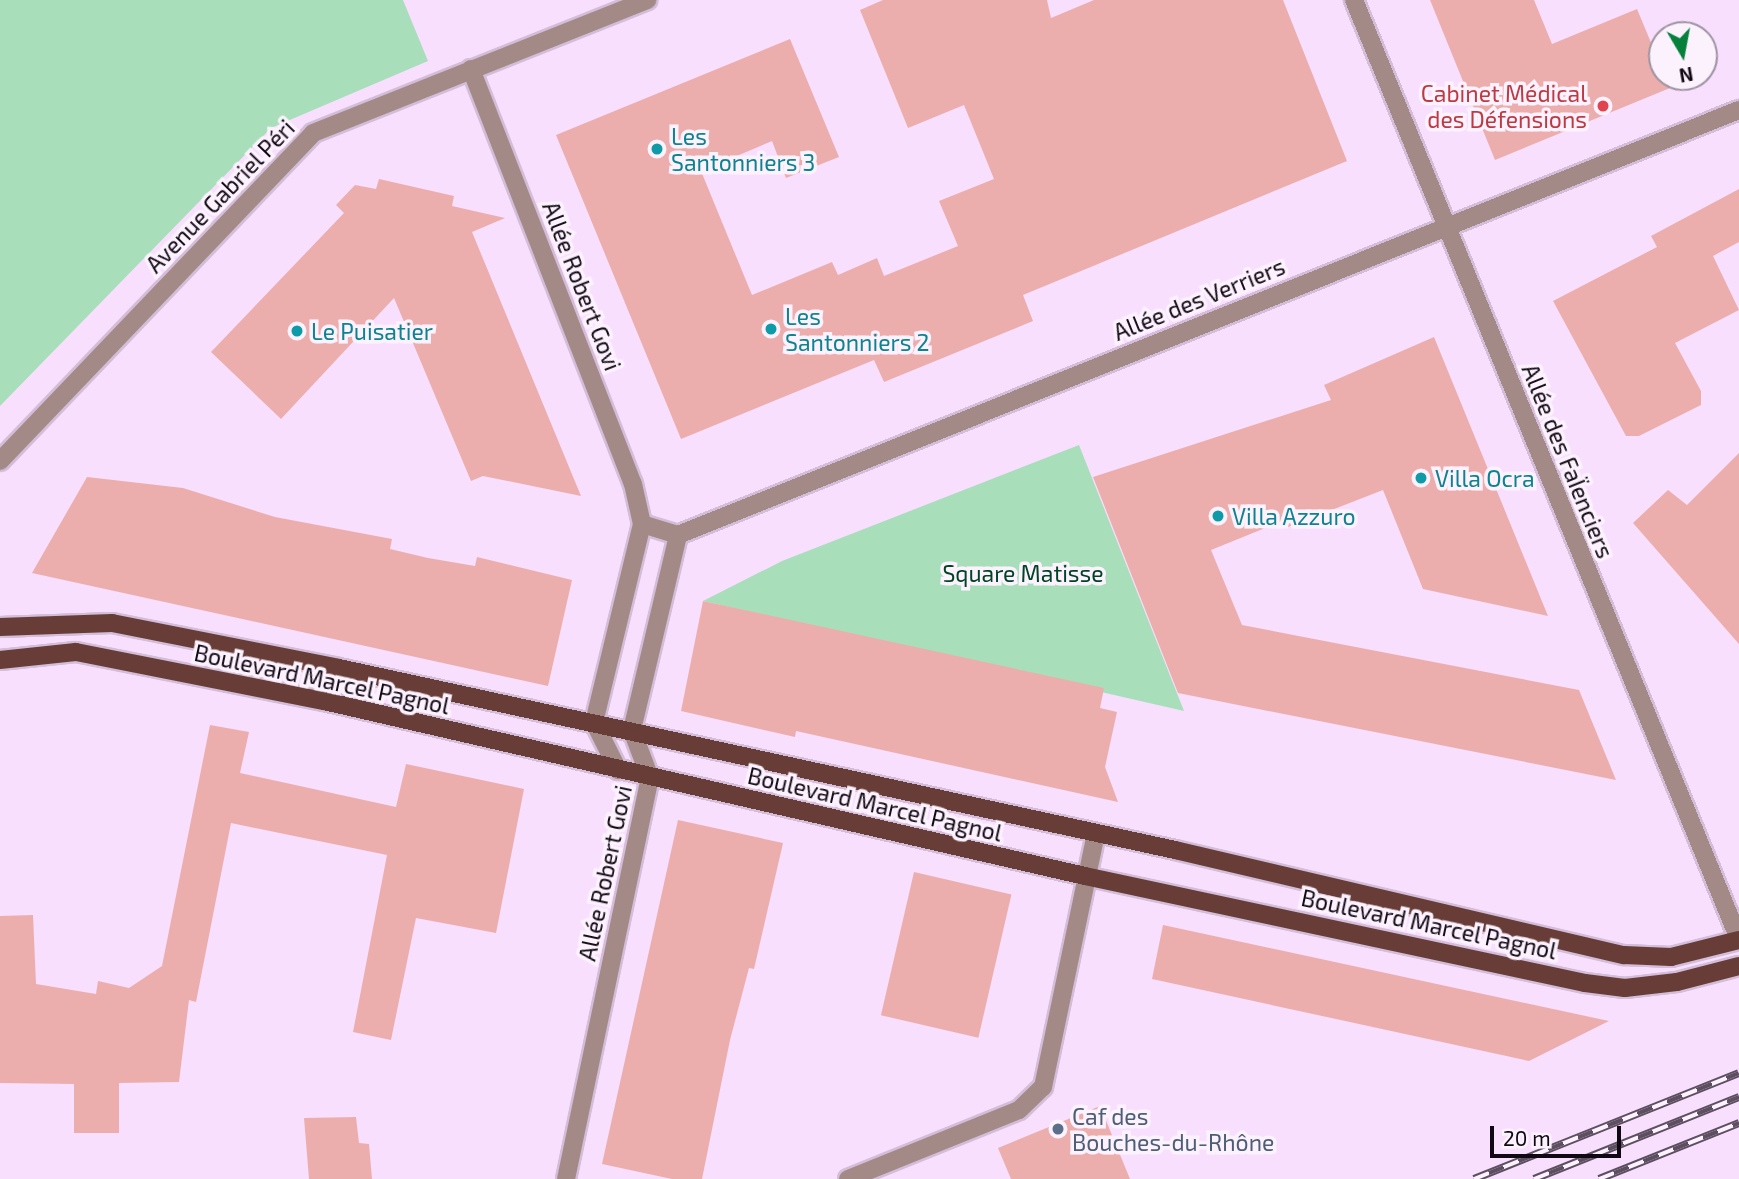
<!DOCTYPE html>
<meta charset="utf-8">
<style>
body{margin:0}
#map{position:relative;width:1739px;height:1179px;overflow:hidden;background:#f8dffe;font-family:"Exo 2",sans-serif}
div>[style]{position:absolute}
.green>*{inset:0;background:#a9debb}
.building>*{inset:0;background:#ecaead;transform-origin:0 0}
.roads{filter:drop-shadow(2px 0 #d3bdd8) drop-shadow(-2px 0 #d3bdd8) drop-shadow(0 2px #d3bdd8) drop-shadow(0 -2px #d3bdd8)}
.minor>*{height:18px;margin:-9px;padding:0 9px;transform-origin:9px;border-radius:9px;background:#a48a86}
.major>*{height:18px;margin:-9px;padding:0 9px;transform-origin:9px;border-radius:9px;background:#683d37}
.rail>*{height:8px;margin-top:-4px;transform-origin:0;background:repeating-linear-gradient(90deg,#fcf2fe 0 16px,#5d4f60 0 32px);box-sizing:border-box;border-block:2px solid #5d4f60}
.dots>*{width:19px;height:19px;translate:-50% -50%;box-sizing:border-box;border:4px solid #fcf2fe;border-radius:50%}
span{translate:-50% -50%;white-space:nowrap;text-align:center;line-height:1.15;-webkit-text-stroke:7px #fcf2fe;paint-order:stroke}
.health-label{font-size:23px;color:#be3a42}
.right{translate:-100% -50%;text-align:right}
.culture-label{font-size:23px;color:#0d838f}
.left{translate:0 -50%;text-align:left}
.street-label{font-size:23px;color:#100812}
.park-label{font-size:23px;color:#004425}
.service-label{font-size:23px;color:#4e5e75}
.north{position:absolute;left:1648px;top:21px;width:70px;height:70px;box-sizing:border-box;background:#fcf2fe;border:2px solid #9e94a0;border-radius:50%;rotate:170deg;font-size:19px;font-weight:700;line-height:28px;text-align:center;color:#100812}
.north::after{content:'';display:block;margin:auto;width:24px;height:32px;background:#05813b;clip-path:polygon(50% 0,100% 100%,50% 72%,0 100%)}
.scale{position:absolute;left:1490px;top:1126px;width:131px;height:32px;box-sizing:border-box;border:4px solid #100812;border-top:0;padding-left:9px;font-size:21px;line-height:24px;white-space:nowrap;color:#100812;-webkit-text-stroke:5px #fcf2fe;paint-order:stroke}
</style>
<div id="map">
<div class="green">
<i style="clip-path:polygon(0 0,403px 0,428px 61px,271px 128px,0 406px)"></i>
<i style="clip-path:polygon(1079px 445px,1184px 711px,703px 601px,782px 561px)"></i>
</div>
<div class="building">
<i style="clip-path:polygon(883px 0,1047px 0,1051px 18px,1094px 0,1283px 0,1347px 161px,1023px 295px,1033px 321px,884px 382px,874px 360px,681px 439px,556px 135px,790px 39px,839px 157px,786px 178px,772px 141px,701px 171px,752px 295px,832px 262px,838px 275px,877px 258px,884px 276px,958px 246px,939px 201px,994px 179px,964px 105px,908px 128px,860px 10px)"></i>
<i style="clip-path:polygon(1430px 0,1534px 0,1552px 44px,1637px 9px,1670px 88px,1495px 160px)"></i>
<i style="clip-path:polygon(379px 179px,454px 196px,452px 206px,505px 218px,472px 232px,581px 496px,483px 476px,471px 481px,394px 298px,281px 419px,211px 352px,344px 213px,336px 205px,355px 185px,376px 189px)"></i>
<i style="clip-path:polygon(1739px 189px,1739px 242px,1713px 256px,1739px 310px,1675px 343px,1701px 391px,1701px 405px,1639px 436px,1626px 436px,1553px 301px,1657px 247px,1651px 236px)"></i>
<i style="clip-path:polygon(1434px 337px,1548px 616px,1423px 589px,1383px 490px,1288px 527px,1285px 520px,1211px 550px,1242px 625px,1579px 690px,1616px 780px,1178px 693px,1093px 477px,1331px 400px,1324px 385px)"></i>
<i style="clip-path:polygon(1739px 453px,1739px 644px,1633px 523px,1668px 490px,1687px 505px)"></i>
<i style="clip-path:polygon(87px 477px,183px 488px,275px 517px,392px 539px,390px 549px,428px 558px,475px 566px,477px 557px,572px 580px,548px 686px,32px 573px)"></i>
<i style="clip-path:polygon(703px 601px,1104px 688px,1100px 708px,1117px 712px,1105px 767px,1118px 802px,796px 731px,795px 737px,681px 711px)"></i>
<i style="clip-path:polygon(210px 725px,249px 732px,240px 773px,396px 807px,406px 764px,524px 789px,496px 933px,416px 918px,391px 1040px,353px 1032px,387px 855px,231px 823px,196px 1002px,189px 1000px,179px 1082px,119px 1083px,119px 1133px,74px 1133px,74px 1084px,0 1083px,0 916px,33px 915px,36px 984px,96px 994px,98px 981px,129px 988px,162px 966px)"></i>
<i style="clip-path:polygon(678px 820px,783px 843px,754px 969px,749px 968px,730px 1040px,702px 1179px,672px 1179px,602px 1164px)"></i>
<i style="left:914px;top:872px;width:100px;height:147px;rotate:13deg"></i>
<i style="clip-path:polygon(1163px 925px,1609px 1021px,1529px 1061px,1152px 979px)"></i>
<i style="clip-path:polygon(1100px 1106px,1130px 1179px,1011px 1179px,998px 1148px)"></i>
<i style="clip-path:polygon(356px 1117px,359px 1143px,369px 1144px,372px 1179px,309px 1179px,304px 1118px)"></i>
</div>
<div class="roads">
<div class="minor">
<i style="left:1354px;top:0;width:1015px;rotate:67.71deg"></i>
<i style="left:471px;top:69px;width:445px;rotate:68.7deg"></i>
<i style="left:633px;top:484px;width:41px;rotate:77.3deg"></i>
<i style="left:642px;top:524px;width:204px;rotate:103.6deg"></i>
<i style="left:594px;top:722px;width:54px;rotate:63.4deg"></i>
<i style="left:0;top:461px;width:453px;rotate:-46.3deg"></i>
<i style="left:313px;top:133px;width:360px;rotate:-21.7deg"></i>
<i style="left:642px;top:524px;width:38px;rotate:17deg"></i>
<i style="left:678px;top:535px;width:1143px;rotate:-21.83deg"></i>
<i style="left:566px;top:1179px;width:410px;rotate:-78.2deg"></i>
<i style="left:650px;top:778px;width:51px;rotate:-110.6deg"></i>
<i style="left:632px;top:730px;width:200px;rotate:-76.7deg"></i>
<i style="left:848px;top:1179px;width:184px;rotate:-22deg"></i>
<i style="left:1019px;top:1110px;width:33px;rotate:-44deg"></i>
<i style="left:1043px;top:1087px;width:259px;rotate:-78.2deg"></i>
</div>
<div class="major">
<i style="left:0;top:627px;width:112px;rotate:-2deg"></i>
<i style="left:112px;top:623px;width:231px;rotate:11.2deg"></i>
<i style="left:339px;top:668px;width:856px;rotate:12.28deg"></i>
<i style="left:1175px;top:850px;width:461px;rotate:13.2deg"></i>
<i style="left:1624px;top:955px;width:47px;rotate:2.4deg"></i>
<i style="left:1671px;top:957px;width:70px;rotate:-14deg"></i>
<i style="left:0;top:660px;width:76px;rotate:-6deg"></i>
<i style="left:76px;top:652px;width:253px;rotate:11.2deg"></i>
<i style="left:324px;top:701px;width:781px;rotate:12.95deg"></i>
<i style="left:1085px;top:876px;width:511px;rotate:12.08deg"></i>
<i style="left:1585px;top:983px;width:40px;rotate:7.1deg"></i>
<i style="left:1625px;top:988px;width:52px;rotate:-6.6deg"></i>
<i style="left:1677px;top:982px;width:64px;rotate:-14.5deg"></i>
</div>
</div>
<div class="rail">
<i style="left:1474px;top:1179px;width:285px;rotate:-21.8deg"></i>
<i style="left:1534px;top:1179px;width:221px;rotate:-21.8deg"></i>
<i style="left:1599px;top:1179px;width:151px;rotate:-21.8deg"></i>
</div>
<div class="dots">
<i style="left:1603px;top:106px;background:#e0444e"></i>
<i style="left:657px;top:149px;background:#0f9aa8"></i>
<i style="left:771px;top:329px;background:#0f9aa8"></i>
<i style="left:297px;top:331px;background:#0f9aa8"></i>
<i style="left:1421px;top:478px;background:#0f9aa8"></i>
<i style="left:1218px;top:516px;background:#0f9aa8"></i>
<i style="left:1058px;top:1129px;background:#5c6f8a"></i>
</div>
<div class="health-label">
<span class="right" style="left:1587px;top:106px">Cabinet Médical<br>des Défensions</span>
</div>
<div class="culture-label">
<span class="left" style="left:671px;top:149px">Les<br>Santonniers 3</span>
<span class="left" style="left:785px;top:329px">Les<br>Santonniers 2</span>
<span class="left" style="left:311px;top:331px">Le Puisatier</span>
<span class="left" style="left:1435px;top:478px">Villa Ocra</span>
<span class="left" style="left:1232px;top:516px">Villa Azzuro</span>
</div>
<div class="street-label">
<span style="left:220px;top:196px;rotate:-46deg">Avenue Gabriel Péri</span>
<span style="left:582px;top:286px;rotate:69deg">Allée Robert Govi</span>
<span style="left:1199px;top:299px;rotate:-22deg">Allée des Verriers</span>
<span style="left:1568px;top:461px;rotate:68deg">Allée des FaÏenciers</span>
<span style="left:322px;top:679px;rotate:12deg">Boulevard Marcel Pagnol</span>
<span style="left:875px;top:804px;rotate:13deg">Boulevard Marcel Pagnol</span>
<span style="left:605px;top:873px;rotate:-78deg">Allée Robert Govi</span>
<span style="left:1429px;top:924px;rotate:12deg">Boulevard Marcel Pagnol</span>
</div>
<div class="park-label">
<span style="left:1023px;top:573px">Square Matisse</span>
</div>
<div class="service-label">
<span class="left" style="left:1072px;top:1129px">Caf des<br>Bouches-du-Rhône</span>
</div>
<div class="north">N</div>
<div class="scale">20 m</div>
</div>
